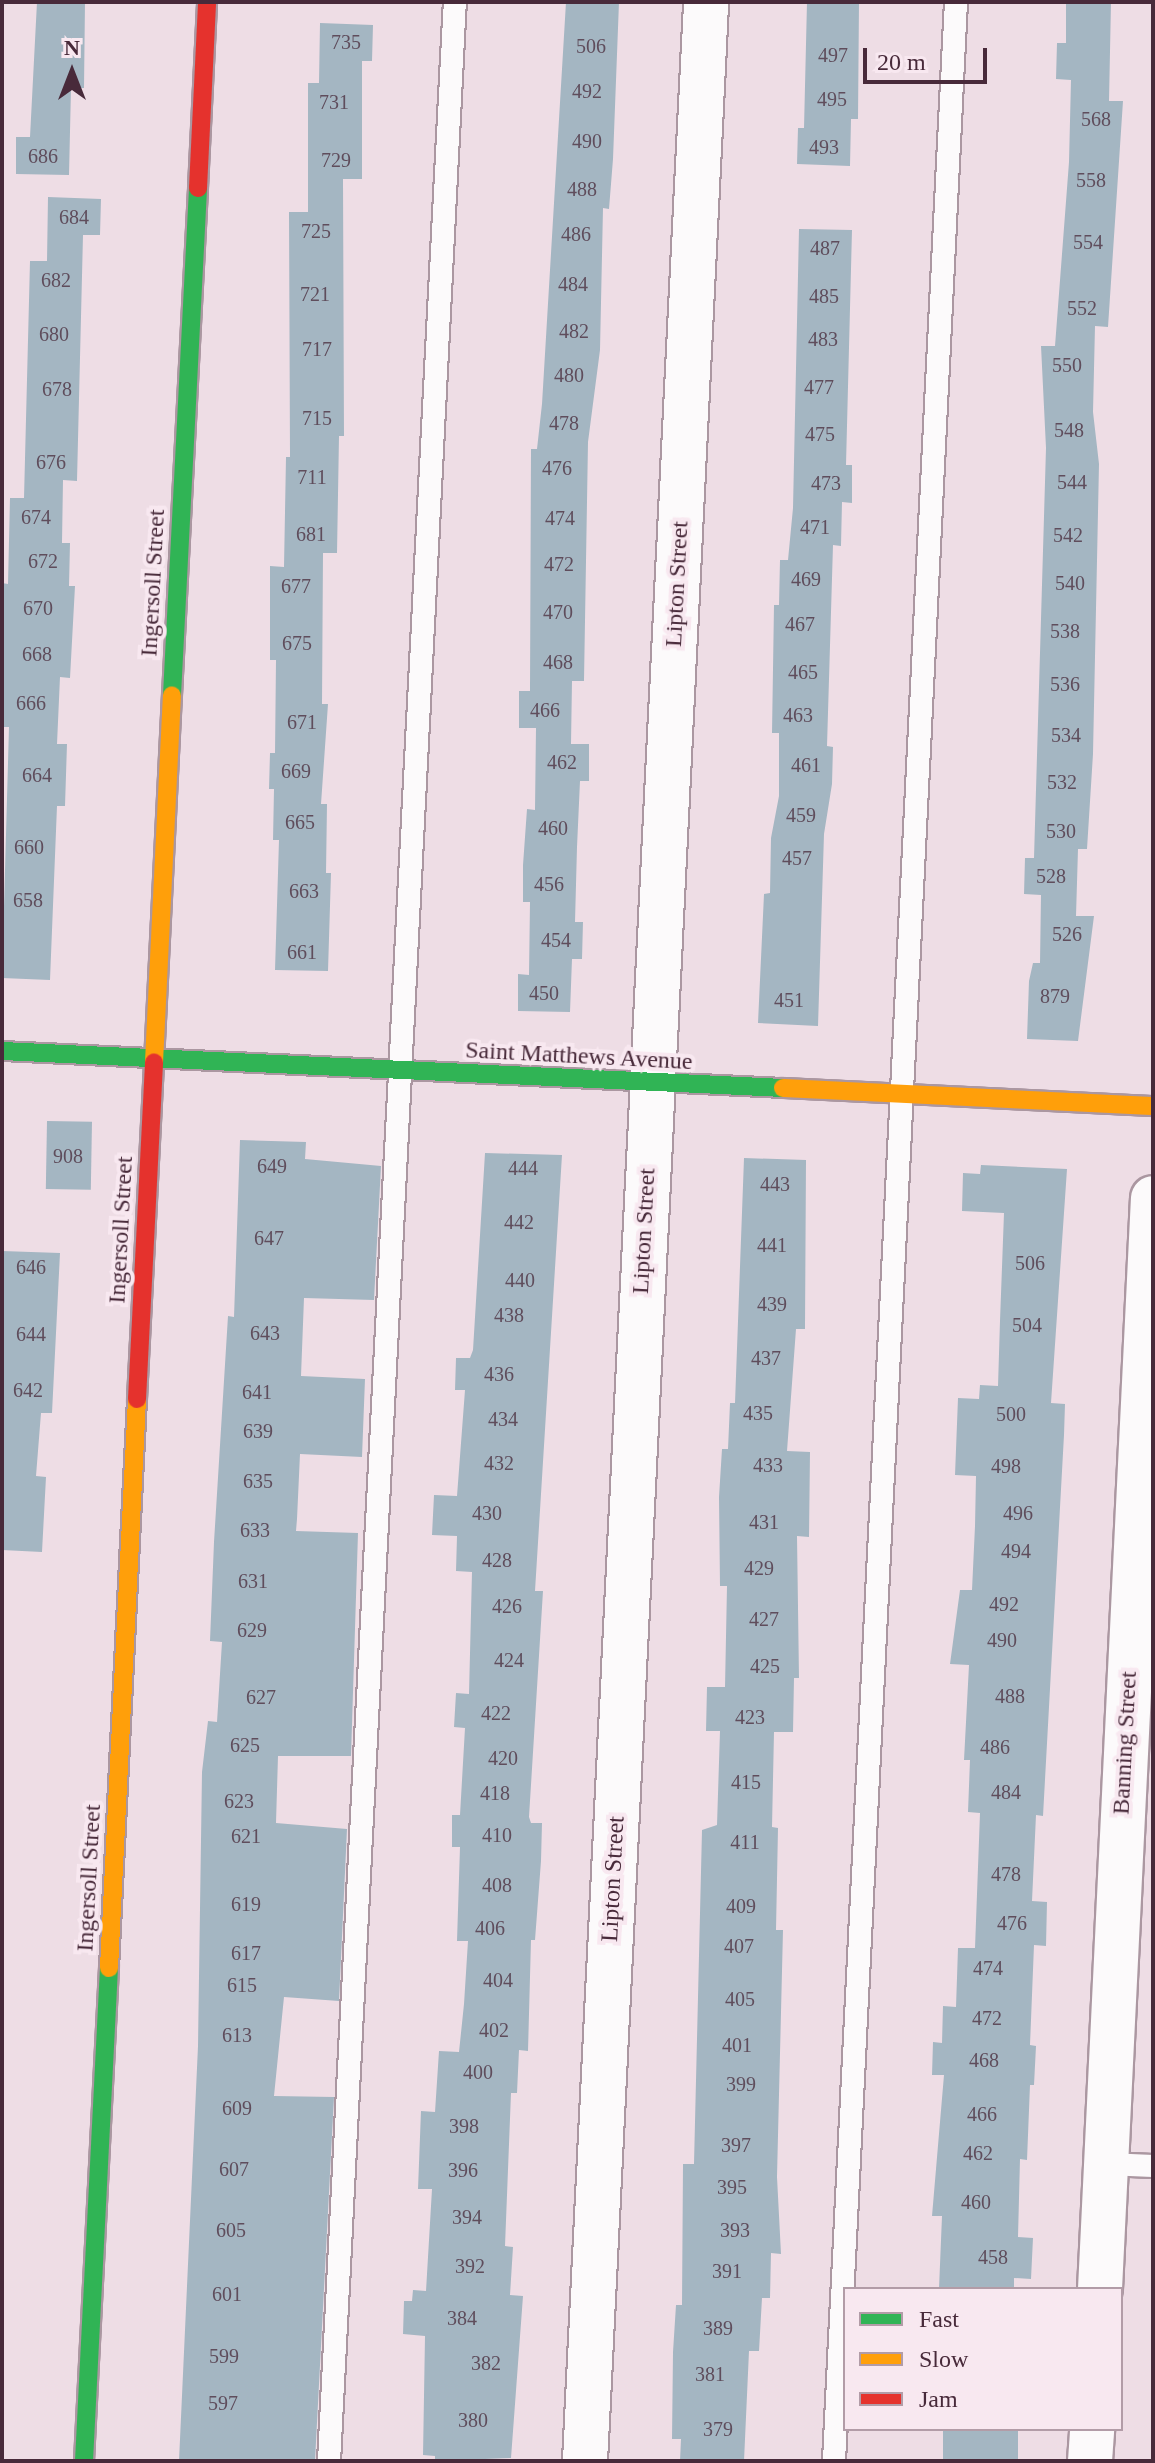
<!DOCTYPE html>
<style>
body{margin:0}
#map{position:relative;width:1155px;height:2463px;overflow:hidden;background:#eedde5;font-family:"Times New Roman",serif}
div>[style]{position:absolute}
.building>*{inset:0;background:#a4b6c2;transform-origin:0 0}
.roads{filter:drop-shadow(2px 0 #ab97a1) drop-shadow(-2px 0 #ab97a1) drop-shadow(0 2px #ab97a1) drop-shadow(0 -2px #ab97a1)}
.lane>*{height:22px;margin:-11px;padding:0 11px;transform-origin:11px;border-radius:11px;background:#fcfafb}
.street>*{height:44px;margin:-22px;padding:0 22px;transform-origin:22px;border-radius:22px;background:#fcfafb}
.fast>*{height:18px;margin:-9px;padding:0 9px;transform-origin:9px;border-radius:9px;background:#30b455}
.slow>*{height:18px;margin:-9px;padding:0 9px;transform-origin:9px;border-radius:9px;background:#ff9f0a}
.jam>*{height:18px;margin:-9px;padding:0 9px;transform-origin:9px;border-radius:9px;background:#e5322d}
span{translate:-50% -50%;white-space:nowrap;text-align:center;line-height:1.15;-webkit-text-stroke:8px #f8e8f0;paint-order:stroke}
.number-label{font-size:20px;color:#5f4d5c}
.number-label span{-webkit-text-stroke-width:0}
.street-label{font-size:24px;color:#482a3a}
.frame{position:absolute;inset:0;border:4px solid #482a3a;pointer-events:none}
.legend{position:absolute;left:843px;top:2287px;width:280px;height:144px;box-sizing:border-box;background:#f8e8f0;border:2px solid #b29ca7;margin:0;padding:10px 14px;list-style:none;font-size:24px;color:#482a3a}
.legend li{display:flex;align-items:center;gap:16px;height:40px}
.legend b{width:40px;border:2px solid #b29ca7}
.north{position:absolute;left:32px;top:32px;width:80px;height:80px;-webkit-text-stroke:6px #f8e8f0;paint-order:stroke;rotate:0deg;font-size:22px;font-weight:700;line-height:32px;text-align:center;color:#482a3a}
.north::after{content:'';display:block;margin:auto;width:28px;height:36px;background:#482a3a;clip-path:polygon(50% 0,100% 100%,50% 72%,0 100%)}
.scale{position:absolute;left:863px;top:48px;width:124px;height:36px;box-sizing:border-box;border:4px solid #482a3a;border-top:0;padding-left:10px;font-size:24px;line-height:28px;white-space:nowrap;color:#482a3a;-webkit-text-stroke:6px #f8e8f0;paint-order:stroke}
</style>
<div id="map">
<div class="building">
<i style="clip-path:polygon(37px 2px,85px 2px,84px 88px,71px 88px,69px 175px,16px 174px,16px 137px,30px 137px)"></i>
<i style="clip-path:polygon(566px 2px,619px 2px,613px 159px,609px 209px,603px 208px,600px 350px,588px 442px,584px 681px,572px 681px,571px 744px,589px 744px,589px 781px,580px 781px,577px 847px,575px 922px,583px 922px,582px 959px,572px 959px,570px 1012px,518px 1011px,518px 974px,529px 975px,530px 902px,523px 902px,523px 865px,527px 809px,535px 810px,536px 728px,519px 728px,519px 691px,530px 691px,531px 449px,537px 449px,542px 404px)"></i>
<i style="clip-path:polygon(807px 2px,859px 2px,858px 119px,851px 119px,850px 166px,797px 164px,798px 128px,804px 128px)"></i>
<i style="clip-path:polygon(1066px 2px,1111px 2px,1109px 101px,1123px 101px,1108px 327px,1095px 326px,1093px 412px,1099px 464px,1093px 754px,1087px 849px,1078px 849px,1076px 916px,1094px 916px,1078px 1041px,1027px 1039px,1029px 981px,1033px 963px,1040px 963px,1041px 895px,1024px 894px,1025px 858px,1034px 858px,1046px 448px,1041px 346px,1055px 346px,1069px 162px,1071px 80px,1056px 79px,1057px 43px,1066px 43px)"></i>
<i style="clip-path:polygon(320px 23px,373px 25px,372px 61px,362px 61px,362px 179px,343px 179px,344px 436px,339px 436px,337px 553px,323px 553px,322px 704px,328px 704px,321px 804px,327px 804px,326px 873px,331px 873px,328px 971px,275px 970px,279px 840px,273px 840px,274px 789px,269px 789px,270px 753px,275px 753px,276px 660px,270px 660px,270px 566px,284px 567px,286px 457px,290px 457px,289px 212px,308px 212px,308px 83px,319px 83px)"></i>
<i style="clip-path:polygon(48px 197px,101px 199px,100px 235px,83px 235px,77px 481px,63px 480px,62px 543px,70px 543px,69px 586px,75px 586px,70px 678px,60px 677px,57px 744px,67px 744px,65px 806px,57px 806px,50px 980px,2px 978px,9px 727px,2px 727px,2px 583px,8px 584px,10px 498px,24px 498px,30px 261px,47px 261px)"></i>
<i style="clip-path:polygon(799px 229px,852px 230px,846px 465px,852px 465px,852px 503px,842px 502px,841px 546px,833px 545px,827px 746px,833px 747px,832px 784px,824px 834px,818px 1026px,758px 1023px,764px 894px,770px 893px,771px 838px,779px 796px,779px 733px,772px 733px,774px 605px,779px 605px,780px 560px,788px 560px,793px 508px)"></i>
<i style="left:47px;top:1121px;width:45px;height:68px;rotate:1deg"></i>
<i style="clip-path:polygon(240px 1140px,306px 1142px,305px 1159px,381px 1166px,374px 1300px,304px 1298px,301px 1376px,365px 1379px,362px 1457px,300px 1454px,297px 1519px,296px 1531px,358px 1533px,351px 1756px,278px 1756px,276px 1823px,347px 1829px,339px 2001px,284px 1997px,274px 2096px,334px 2097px,315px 2461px,179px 2461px,198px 2046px,202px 1772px,208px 1721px,217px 1722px,222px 1642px,210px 1641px,214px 1542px,228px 1316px,234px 1317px)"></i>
<i style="clip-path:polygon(485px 1153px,562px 1155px,535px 1591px,543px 1591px,529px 1817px,531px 1823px,542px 1823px,541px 1861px,535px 1940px,531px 1940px,528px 2051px,519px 2050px,517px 2093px,511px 2093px,505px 2246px,513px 2247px,510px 2295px,523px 2296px,511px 2458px,435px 2461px,435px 2456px,423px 2455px,425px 2336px,403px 2334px,404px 2301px,412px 2301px,413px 2290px,426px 2291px,432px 2189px,418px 2189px,421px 2111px,435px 2112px,439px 2051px,459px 2052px,464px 2004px,468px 1941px,457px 1941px,460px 1847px,452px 1847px,452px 1815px,460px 1815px,465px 1728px,454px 1727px,456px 1693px,469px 1694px,472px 1572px,456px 1571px,457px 1536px,432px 1535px,434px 1495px,457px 1496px,465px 1390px,455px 1390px,456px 1358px,470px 1358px,473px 1350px)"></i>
<i style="clip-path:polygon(744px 1158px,806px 1160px,805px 1329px,796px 1329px,787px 1451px,810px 1452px,809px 1537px,797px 1536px,799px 1678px,794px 1678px,793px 1732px,774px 1732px,772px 1827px,778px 1828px,776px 1930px,783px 1930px,777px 2177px,781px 2254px,771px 2253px,770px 2298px,762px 2298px,759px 2351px,749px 2351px,744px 2461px,680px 2461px,681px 2439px,672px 2439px,673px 2352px,676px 2305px,682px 2305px,683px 2164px,694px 2164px,702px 1830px,717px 1825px,720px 1731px,706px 1731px,707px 1687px,725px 1687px,727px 1586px,720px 1586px,719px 1497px,722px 1449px,728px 1449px,730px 1403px,735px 1403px)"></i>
<i style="clip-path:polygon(981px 1165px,1067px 1169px,1051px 1403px,1065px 1404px,1064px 1435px,1043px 1816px,1036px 1815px,1032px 1901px,1047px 1902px,1046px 1946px,1034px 1945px,1030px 2045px,1036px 2046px,1034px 2085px,1030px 2085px,1027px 2160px,1020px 2159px,1018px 2237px,1033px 2238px,1031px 2279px,1014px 2278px,1014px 2289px,939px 2289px,942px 2216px,932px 2216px,944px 2075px,932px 2075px,933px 2042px,942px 2043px,943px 2006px,956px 2007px,958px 1948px,975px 1948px,980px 1813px,968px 1812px,970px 1760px,964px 1760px,969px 1665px,950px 1664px,960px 1590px,972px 1590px,975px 1526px,976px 1476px,955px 1475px,958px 1398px,979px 1399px,980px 1385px,998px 1386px,1000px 1321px,1004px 1213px,962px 1211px,963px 1173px,980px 1174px)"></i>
<i style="clip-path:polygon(2px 1251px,60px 1253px,52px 1413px,41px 1413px,36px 1476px,46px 1477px,42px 1552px,2px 1550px)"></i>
<i style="left:943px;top:2429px;width:75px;height:32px"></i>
</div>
<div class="roads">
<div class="lane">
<i style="left:1107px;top:2164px;width:46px;rotate:2.5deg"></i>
<i style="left:329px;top:2461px;width:2462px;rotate:-87.07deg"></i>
<i style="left:834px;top:2461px;width:2462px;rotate:-87.16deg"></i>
</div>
<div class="street">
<i style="left:1100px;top:2289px;width:1092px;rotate:-87.22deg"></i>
<i style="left:585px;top:2461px;width:2462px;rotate:-87.18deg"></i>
<i style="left:1090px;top:2461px;width:32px;rotate:-86deg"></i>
</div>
<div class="fast">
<i style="left:172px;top:695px;width:508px;rotate:-87.06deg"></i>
<i style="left:2px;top:1051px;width:782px;rotate:2.71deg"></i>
<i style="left:84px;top:2461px;width:494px;rotate:-87.1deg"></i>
</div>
<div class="slow">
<i style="left:154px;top:1062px;width:367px;rotate:-87.2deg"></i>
<i style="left:783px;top:1088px;width:370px;rotate:2.8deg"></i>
<i style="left:109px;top:1968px;width:570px;rotate:-87.18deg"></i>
</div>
<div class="jam">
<i style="left:198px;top:188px;width:186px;rotate:-87.2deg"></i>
<i style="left:137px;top:1399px;width:337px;rotate:-87.1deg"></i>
</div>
</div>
<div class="number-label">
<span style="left:346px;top:42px">735</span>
<span style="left:591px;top:46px">506</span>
<span style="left:833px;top:55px">497</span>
<span style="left:587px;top:91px">492</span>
<span style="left:832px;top:99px">495</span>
<span style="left:334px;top:102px">731</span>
<span style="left:1096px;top:119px">568</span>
<span style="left:587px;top:141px">490</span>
<span style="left:824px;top:147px">493</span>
<span style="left:43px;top:156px">686</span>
<span style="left:336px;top:160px">729</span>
<span style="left:1091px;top:180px">558</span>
<span style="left:582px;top:189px">488</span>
<span style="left:74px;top:217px">684</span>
<span style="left:316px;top:231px">725</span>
<span style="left:576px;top:234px">486</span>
<span style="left:1088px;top:242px">554</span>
<span style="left:825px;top:248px">487</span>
<span style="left:56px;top:280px">682</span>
<span style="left:573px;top:284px">484</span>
<span style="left:315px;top:294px">721</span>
<span style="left:824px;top:296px">485</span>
<span style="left:1082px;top:308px">552</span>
<span style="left:574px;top:331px">482</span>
<span style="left:54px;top:334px">680</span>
<span style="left:823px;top:339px">483</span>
<span style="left:317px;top:349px">717</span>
<span style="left:1067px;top:365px">550</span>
<span style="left:569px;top:375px">480</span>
<span style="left:819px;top:387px">477</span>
<span style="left:57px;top:389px">678</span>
<span style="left:317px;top:418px">715</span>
<span style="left:564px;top:423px">478</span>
<span style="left:1069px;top:430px">548</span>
<span style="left:820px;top:434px">475</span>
<span style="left:51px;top:462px">676</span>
<span style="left:557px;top:468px">476</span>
<span style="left:312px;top:477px">711</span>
<span style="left:1072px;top:482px">544</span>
<span style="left:826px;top:483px">473</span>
<span style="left:36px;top:517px">674</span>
<span style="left:560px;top:518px">474</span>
<span style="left:815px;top:527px">471</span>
<span style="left:311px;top:534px">681</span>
<span style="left:1068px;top:535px">542</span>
<span style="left:43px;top:561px">672</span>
<span style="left:559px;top:564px">472</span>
<span style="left:806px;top:579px">469</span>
<span style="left:1070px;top:583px">540</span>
<span style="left:296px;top:586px">677</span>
<span style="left:38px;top:608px">670</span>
<span style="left:558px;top:612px">470</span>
<span style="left:800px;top:624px">467</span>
<span style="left:1065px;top:631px">538</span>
<span style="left:297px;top:643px">675</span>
<span style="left:37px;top:654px">668</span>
<span style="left:558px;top:662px">468</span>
<span style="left:803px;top:672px">465</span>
<span style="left:1065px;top:684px">536</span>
<span style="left:31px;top:703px">666</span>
<span style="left:545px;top:710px">466</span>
<span style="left:798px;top:715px">463</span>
<span style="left:302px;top:722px">671</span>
<span style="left:1066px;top:735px">534</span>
<span style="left:562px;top:762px">462</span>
<span style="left:806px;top:765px">461</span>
<span style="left:296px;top:771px">669</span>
<span style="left:37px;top:775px">664</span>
<span style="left:1062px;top:782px">532</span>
<span style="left:801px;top:815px">459</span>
<span style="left:300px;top:822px">665</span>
<span style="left:553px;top:828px">460</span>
<span style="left:1061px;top:831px">530</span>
<span style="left:29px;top:847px">660</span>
<span style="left:797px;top:858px">457</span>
<span style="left:1051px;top:876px">528</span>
<span style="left:549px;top:884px">456</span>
<span style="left:304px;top:891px">663</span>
<span style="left:28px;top:900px">658</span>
<span style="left:1067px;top:934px">526</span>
<span style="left:556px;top:940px">454</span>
<span style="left:302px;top:952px">661</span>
<span style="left:544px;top:993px">450</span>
<span style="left:1055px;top:996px">879</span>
<span style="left:789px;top:1000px">451</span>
<span style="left:68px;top:1156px">908</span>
<span style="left:272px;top:1166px">649</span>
<span style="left:523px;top:1168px">444</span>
<span style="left:775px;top:1184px">443</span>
<span style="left:519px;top:1222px">442</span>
<span style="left:269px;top:1238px">647</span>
<span style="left:772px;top:1245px">441</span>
<span style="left:1030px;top:1263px">506</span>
<span style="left:31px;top:1267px">646</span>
<span style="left:520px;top:1280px">440</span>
<span style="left:772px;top:1304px">439</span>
<span style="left:509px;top:1315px">438</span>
<span style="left:1027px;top:1325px">504</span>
<span style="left:265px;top:1333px">643</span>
<span style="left:31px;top:1334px">644</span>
<span style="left:766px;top:1358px">437</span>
<span style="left:499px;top:1374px">436</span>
<span style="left:28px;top:1390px">642</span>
<span style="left:257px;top:1392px">641</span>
<span style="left:758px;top:1413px">435</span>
<span style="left:1011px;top:1414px">500</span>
<span style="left:503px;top:1419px">434</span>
<span style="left:258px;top:1431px">639</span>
<span style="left:499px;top:1463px">432</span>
<span style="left:768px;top:1465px">433</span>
<span style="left:1006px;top:1466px">498</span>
<span style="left:258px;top:1481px">635</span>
<span style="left:487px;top:1513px">430</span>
<span style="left:1018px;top:1513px">496</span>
<span style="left:764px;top:1522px">431</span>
<span style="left:255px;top:1530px">633</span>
<span style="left:1016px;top:1551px">494</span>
<span style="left:497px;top:1560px">428</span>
<span style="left:759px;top:1568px">429</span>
<span style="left:253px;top:1581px">631</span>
<span style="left:1004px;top:1604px">492</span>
<span style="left:507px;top:1606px">426</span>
<span style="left:764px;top:1619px">427</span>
<span style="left:252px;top:1630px">629</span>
<span style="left:1002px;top:1640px">490</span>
<span style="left:509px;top:1660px">424</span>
<span style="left:765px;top:1666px">425</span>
<span style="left:1010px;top:1696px">488</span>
<span style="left:261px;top:1697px">627</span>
<span style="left:496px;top:1713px">422</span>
<span style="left:750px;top:1717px">423</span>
<span style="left:245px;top:1745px">625</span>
<span style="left:995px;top:1747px">486</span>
<span style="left:503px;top:1758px">420</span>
<span style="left:746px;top:1782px">415</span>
<span style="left:1006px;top:1792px">484</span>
<span style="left:495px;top:1793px">418</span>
<span style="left:239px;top:1801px">623</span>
<span style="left:497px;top:1835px">410</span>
<span style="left:246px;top:1836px">621</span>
<span style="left:745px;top:1842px">411</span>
<span style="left:1006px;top:1874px">478</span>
<span style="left:497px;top:1885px">408</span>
<span style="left:246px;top:1904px">619</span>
<span style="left:741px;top:1906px">409</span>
<span style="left:1012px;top:1923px">476</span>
<span style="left:490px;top:1928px">406</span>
<span style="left:739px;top:1946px">407</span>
<span style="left:246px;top:1953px">617</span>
<span style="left:988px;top:1968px">474</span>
<span style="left:498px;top:1980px">404</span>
<span style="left:242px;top:1985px">615</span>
<span style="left:740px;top:1999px">405</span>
<span style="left:987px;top:2018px">472</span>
<span style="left:494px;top:2030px">402</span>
<span style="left:237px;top:2035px">613</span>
<span style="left:737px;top:2045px">401</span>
<span style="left:984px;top:2060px">468</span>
<span style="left:478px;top:2072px">400</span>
<span style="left:741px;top:2084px">399</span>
<span style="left:237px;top:2108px">609</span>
<span style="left:982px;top:2114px">466</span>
<span style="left:464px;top:2126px">398</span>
<span style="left:736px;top:2145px">397</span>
<span style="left:978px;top:2153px">462</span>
<span style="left:234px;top:2169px">607</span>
<span style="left:463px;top:2170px">396</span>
<span style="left:732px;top:2187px">395</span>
<span style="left:976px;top:2202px">460</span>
<span style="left:467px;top:2217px">394</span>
<span style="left:231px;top:2230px">605</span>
<span style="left:735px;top:2230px">393</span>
<span style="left:993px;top:2257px">458</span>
<span style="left:470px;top:2266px">392</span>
<span style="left:727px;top:2271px">391</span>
<span style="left:227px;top:2294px">601</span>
<span style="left:462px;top:2318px">384</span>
<span style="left:718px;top:2328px">389</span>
<span style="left:224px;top:2356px">599</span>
<span style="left:486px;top:2363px">382</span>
<span style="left:710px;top:2374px">381</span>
<span style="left:223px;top:2403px">597</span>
<span style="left:473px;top:2420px">380</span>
<span style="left:718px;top:2429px">379</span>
</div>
<div class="street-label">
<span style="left:153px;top:583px;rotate:-87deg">Ingersoll Street</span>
<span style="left:677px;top:584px;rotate:-87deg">Lipton Street</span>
<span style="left:579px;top:1056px;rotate:3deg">Saint Matthews Avenue</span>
<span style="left:121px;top:1230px;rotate:-87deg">Ingersoll Street</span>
<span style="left:644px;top:1231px;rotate:-87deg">Lipton Street</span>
<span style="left:1125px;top:1743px;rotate:-87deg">Banning Street</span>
<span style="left:89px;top:1878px;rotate:-87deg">Ingersoll Street</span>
<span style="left:613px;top:1879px;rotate:-87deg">Lipton Street</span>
</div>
<div class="frame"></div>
<ul class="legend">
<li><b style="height:10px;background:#30b455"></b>Fast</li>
<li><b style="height:10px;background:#ff9f0a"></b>Slow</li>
<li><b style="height:10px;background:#e5322d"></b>Jam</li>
</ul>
<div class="north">N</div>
<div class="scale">20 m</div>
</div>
